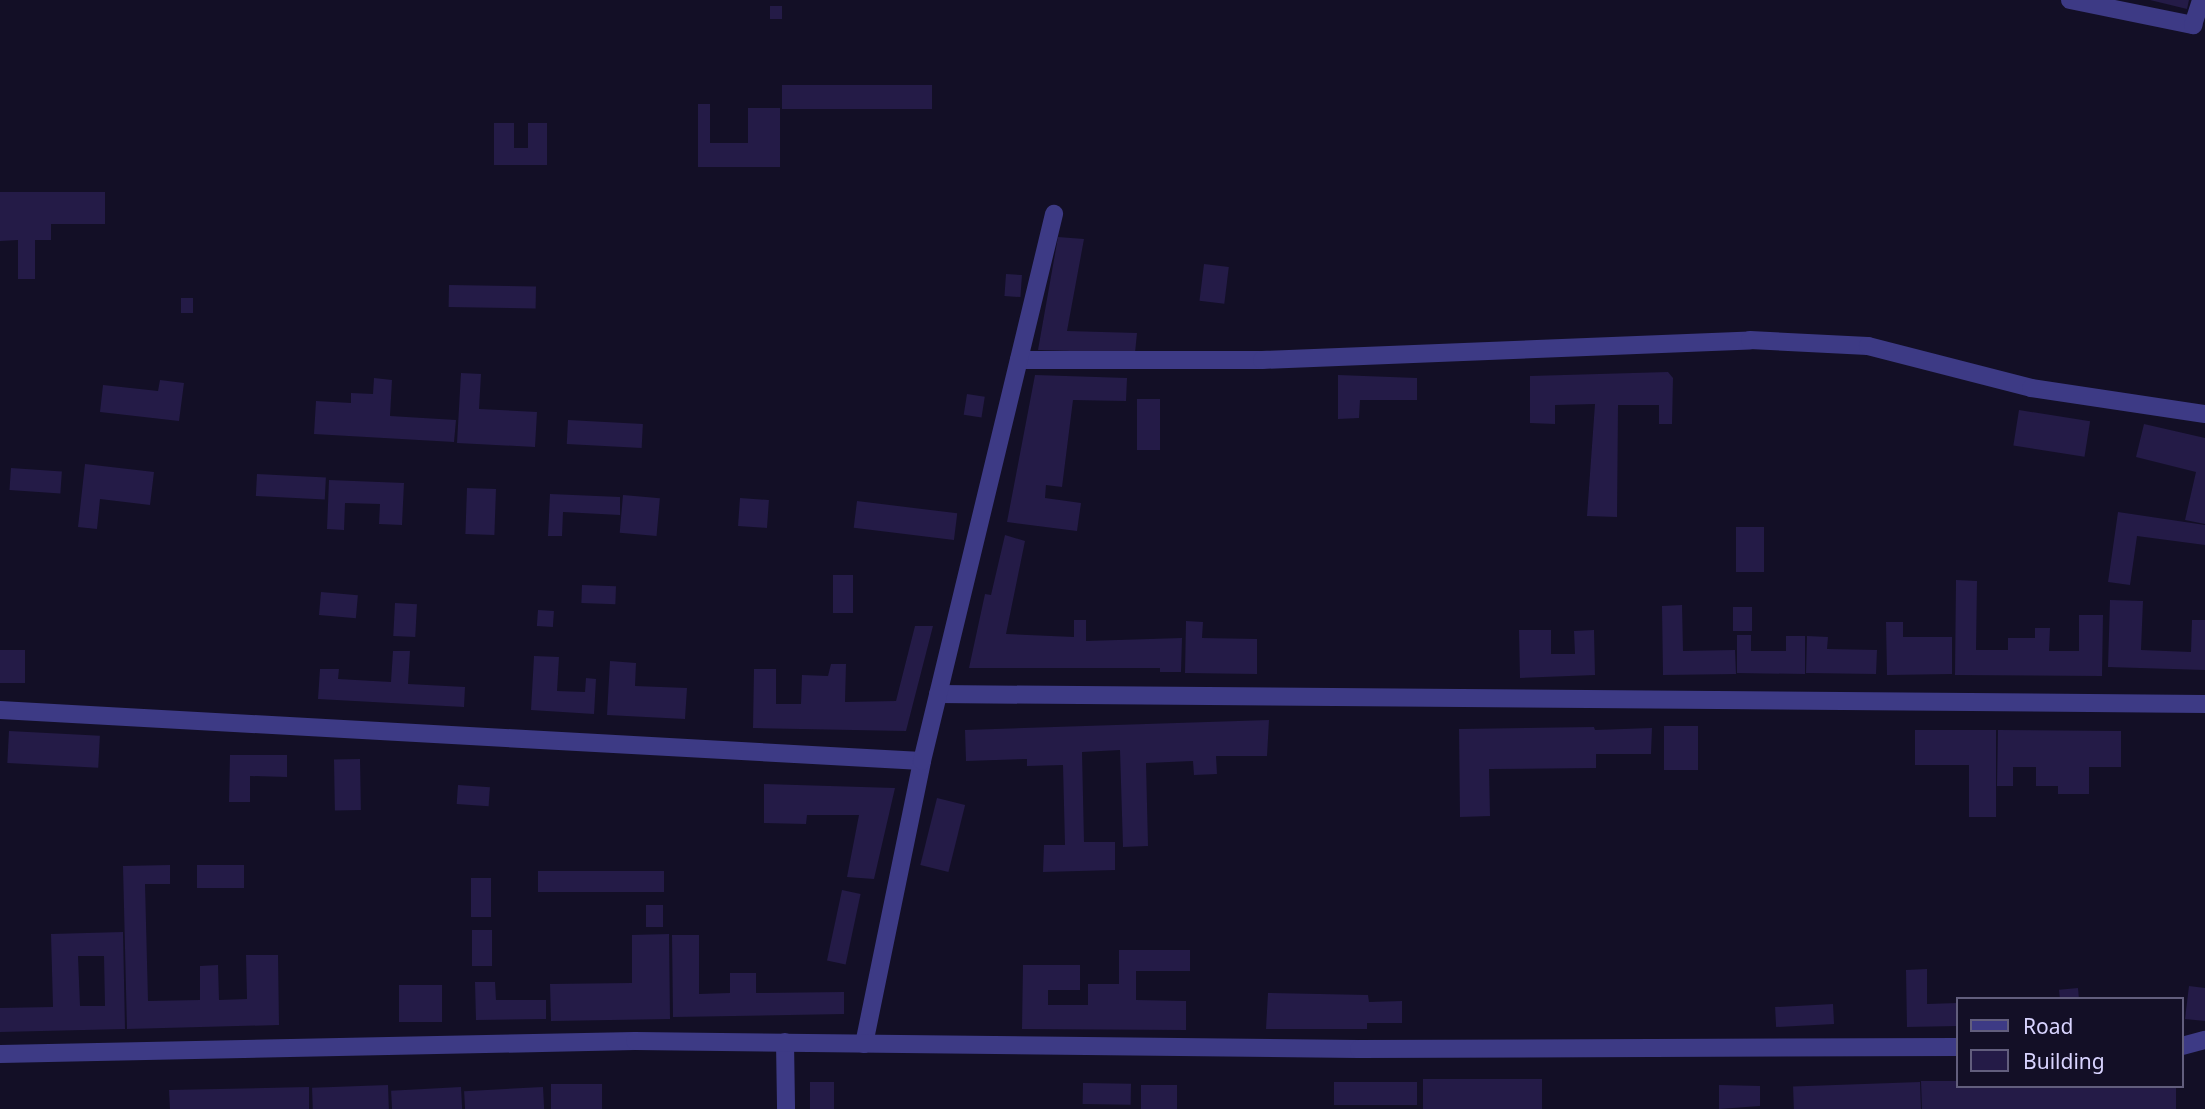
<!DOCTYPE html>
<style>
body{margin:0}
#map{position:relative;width:2205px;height:1109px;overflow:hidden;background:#130f26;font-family:"Noto Sans",sans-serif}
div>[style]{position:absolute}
.building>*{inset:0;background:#241b47;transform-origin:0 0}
.minor>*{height:18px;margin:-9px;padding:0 9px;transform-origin:9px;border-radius:9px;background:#3d3a85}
span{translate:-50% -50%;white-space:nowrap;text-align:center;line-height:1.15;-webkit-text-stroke:6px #130f26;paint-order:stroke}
.legend{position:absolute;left:1956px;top:997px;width:228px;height:91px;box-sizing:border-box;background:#130f26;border:2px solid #625e7d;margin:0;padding:9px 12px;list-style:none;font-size:21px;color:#d9d4ff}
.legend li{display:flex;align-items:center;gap:14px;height:35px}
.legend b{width:35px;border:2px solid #625e7d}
</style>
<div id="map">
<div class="building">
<i style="clip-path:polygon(2150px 0,2189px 0,2187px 9px)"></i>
<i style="left:770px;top:6px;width:12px;height:13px"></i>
<i style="left:932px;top:85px;width:24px;height:150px;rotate:90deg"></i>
<i style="clip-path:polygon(698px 104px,710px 104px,710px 143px,748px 143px,748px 108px,780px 108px,780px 167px,698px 167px)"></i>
<i style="clip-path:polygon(494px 123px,514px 123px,514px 148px,528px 148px,528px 123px,547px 123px,547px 165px,494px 165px)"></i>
<i style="clip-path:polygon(0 192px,105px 192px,105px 224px,51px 224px,51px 240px,35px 240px,35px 279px,18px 279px,18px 240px,0 241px)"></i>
<i style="clip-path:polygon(1058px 237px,1084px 239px,1067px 331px,1137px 333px,1135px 353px,1038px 350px)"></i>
<i style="left:1204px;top:264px;width:25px;height:37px;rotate:7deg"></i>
<i style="left:1006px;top:274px;width:16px;height:22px;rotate:4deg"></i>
<i style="left:449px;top:285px;width:87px;height:22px;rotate:1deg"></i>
<i style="left:193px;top:298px;width:15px;height:12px;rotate:90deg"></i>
<i style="clip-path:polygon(1668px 372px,1673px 378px,1672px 424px,1659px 424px,1659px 405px,1618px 405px,1617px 517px,1587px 516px,1595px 404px,1555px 405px,1555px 424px,1530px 423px,1530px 376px)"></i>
<i style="clip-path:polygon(461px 373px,481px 374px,479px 409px,537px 412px,535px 447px,457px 443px)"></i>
<i style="clip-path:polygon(1035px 375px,1127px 378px,1126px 401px,1073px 400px,1062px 487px,1046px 485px,1045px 498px,1081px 503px,1077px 531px,1007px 522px)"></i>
<i style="clip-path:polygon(1338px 375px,1417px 378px,1417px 400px,1360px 400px,1359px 418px,1338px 419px)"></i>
<i style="clip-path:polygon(374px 378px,392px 380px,390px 416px,456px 420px,454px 442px,314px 434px,316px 401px,351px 403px,351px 393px,373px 394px)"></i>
<i style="clip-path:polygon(160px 380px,184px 383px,179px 421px,100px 412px,103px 385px,158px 391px)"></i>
<i style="left:967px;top:394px;width:18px;height:21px;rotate:9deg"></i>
<i style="left:1137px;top:399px;width:23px;height:51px"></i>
<i style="left:2019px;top:410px;width:72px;height:36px;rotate:9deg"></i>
<i style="left:568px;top:420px;width:75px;height:24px;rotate:3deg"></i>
<i style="clip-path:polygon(2144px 424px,2205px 438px,2205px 524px,2185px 520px,2196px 472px,2136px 457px)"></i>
<i style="clip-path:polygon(85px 464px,154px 472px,150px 505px,100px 499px,97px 529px,78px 527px)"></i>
<i style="left:11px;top:468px;width:51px;height:22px;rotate:4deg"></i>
<i style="left:257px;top:474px;width:69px;height:22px;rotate:3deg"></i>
<i style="clip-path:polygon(329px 480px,404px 483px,402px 525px,379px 524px,380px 504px,345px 503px,344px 530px,327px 529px)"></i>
<i style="left:467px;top:488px;width:29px;height:46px;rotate:2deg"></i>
<i style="clip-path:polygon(550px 494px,620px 497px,620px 515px,563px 512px,562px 536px,548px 536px)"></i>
<i style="left:623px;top:495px;width:37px;height:38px;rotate:5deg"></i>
<i style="left:740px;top:498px;width:29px;height:28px;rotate:4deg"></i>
<i style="left:857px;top:501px;width:101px;height:27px;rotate:7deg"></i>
<i style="clip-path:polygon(2118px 512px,2205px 525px,2205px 545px,2137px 536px,2130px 585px,2108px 582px)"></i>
<i style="left:1736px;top:527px;width:28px;height:45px"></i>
<i style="clip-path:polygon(1005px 535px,1025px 541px,1006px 634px,1074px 637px,1074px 620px,1086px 620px,1086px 641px,1182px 638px,1181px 672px,1160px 672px,1160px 668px,969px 668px,985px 594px,991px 595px)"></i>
<i style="left:833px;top:575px;width:20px;height:38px"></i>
<i style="clip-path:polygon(1956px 580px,1977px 581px,1976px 650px,2008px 650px,2008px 638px,2035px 638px,2035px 628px,2050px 628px,2049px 651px,2079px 651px,2079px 615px,2103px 615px,2102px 676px,1955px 675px)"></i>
<i style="left:582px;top:585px;width:34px;height:18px;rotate:2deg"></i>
<i style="left:321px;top:592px;width:37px;height:23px;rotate:5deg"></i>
<i style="clip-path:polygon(2110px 600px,2143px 601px,2141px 650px,2191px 652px,2192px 620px,2205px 620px,2205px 670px,2108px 667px)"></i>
<i style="left:395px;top:603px;width:22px;height:33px;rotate:3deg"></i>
<i style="clip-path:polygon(1682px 605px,1683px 651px,1735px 650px,1736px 674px,1663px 675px,1662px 606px)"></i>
<i style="left:1733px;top:607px;width:19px;height:24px"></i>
<i style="left:538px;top:610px;width:16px;height:16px;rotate:4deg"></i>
<i style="clip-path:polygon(1186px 621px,1203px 622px,1202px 638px,1257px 639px,1257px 674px,1185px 673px)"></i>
<i style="clip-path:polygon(1886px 622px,1903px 622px,1903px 637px,1952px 637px,1952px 674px,1887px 675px)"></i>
<i style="clip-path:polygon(915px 626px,933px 626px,906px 731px,753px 728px,754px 669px,776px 669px,776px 704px,801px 704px,802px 675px,828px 676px,831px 664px,846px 664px,845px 702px,896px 701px)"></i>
<i style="clip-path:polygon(1519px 630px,1551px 630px,1551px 654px,1575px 654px,1574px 631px,1594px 630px,1595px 675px,1520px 678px)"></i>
<i style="clip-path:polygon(1737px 635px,1751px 635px,1751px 651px,1786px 651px,1786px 636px,1805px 636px,1805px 674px,1737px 673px)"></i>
<i style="clip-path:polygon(1807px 636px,1828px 637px,1827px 649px,1877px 650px,1876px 674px,1806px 673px)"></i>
<i style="left:0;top:650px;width:25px;height:33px"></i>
<i style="clip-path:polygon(393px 651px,410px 651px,408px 684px,465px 687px,464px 707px,318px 699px,320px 669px,339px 669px,338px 679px,391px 682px)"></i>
<i style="clip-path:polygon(534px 656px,559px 657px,557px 691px,585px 692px,586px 678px,596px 679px,594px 714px,531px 710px)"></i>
<i style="clip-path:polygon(610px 661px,636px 663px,635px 686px,687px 688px,685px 719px,607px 715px)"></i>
<i style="clip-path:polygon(1269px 720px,1267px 756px,1216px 756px,1217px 774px,1194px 775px,1193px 761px,1146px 763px,1148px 846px,1123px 847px,1120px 750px,1082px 752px,1084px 842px,1115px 842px,1115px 870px,1043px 872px,1044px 845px,1065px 845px,1063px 765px,1027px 766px,1027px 759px,966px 761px,965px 730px)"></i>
<i style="left:1664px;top:726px;width:34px;height:44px"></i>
<i style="clip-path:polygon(1594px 727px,1595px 730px,1652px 728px,1651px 754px,1596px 754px,1596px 768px,1489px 769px,1490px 816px,1460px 817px,1459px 729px)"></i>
<i style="clip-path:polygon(1915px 730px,1996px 730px,1996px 817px,1969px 817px,1969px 765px,1915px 765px)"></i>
<i style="clip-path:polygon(1998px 730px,2121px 731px,2121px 767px,2089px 767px,2089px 794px,2058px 794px,2058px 786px,2036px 786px,2036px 767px,2013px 767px,2013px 786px,1997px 786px)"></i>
<i style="left:9px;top:731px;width:91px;height:32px;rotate:3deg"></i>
<i style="clip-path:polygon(230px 755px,287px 755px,287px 777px,250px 776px,250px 802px,229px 802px)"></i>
<i style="left:360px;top:759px;width:51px;height:26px;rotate:89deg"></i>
<i style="clip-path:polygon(764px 784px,895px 788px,874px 879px,847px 877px,859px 815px,807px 815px,806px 824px,764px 823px)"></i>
<i style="left:458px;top:785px;width:32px;height:19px;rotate:4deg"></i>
<i style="left:937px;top:798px;width:29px;height:69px;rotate:14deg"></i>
<i style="clip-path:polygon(170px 865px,170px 884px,145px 884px,148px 1001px,200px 1000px,200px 966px,218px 965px,219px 1000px,247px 999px,246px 955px,278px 955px,279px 1025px,127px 1029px,123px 866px)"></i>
<i style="left:197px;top:865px;width:47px;height:23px"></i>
<i style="left:664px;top:871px;width:21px;height:126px;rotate:90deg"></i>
<i style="left:471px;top:878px;width:20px;height:39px"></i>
<i style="left:842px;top:890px;width:19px;height:72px;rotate:12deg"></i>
<i style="left:646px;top:905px;width:17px;height:22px"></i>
<i style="left:472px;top:930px;width:20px;height:36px"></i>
<i style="clip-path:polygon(evenodd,123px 932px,125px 1029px,0 1032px,0 1008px,53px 1007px,51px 934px,123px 932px,78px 956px,104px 956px,105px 1006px,80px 1006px,78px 956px)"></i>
<i style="clip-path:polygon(669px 934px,670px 1019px,551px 1021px,550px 984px,632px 983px,632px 935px)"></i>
<i style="clip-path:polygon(672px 935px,699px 935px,699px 994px,730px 993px,730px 973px,756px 973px,756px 993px,844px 992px,844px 1014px,673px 1017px)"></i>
<i style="clip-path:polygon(1119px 950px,1190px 950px,1190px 971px,1136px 971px,1136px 1000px,1186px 1001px,1186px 1030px,1022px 1029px,1023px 965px,1080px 965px,1080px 990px,1048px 990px,1048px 1005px,1088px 1005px,1088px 984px,1119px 984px)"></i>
<i style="clip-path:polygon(1927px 969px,1927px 1004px,1958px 1003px,1958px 1026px,1907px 1027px,1906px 970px)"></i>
<i style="clip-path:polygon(475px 982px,495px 982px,496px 1000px,546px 1000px,546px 1019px,476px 1020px)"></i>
<i style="left:399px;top:985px;width:43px;height:37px"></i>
<i style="clip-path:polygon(2189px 986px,2205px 988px,2205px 1021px,2185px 1019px)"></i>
<i style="left:2078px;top:988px;width:11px;height:19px;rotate:85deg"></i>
<i style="clip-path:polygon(1268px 993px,1368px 995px,1369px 1002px,1402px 1001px,1402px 1023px,1367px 1023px,1367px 1029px,1266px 1029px)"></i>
<i style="left:1833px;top:1004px;width:20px;height:58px;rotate:87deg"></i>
<i style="left:1423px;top:1079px;width:119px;height:30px"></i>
<i style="clip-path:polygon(1921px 1081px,1958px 1081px,1958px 1086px,2176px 1086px,2176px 1109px,1922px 1109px)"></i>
<i style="left:834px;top:1082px;width:27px;height:24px;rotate:90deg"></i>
<i style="left:1334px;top:1082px;width:83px;height:23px"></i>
<i style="left:1920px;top:1082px;width:27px;height:127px;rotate:88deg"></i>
<i style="left:1083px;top:1083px;width:48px;height:21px;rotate:1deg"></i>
<i style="left:602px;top:1084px;width:25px;height:51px;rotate:90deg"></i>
<i style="left:388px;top:1085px;width:24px;height:76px;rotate:88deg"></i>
<i style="left:1141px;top:1085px;width:36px;height:24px"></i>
<i style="clip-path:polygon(1719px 1085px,1760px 1086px,1760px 1106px,1719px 1109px)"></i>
<i style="clip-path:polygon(309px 1087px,309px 1109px,170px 1109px,169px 1090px)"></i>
<i style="left:461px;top:1087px;width:22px;height:70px;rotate:87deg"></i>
<i style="left:543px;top:1087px;width:22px;height:79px;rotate:87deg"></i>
</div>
<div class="minor">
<i style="left:2070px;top:0;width:126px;rotate:11.5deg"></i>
<i style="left:2193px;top:25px;width:26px;rotate:-72deg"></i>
<i style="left:1019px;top:360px;width:243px"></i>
<i style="left:1262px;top:360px;width:488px;rotate:-2.3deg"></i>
<i style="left:1750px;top:340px;width:118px;rotate:2.9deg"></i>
<i style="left:1868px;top:346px;width:168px;rotate:14.4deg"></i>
<i style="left:2031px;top:388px;width:176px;rotate:8.5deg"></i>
<i style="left:938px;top:694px;width:1267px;rotate:0.45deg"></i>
<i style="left:0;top:710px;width:923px;rotate:3.17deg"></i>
<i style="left:785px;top:1042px;width:67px;rotate:89.1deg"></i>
<i style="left:864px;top:1044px;width:289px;rotate:-78.4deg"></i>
<i style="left:922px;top:761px;width:563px;rotate:-76.43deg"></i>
<i style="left:2182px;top:1046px;width:24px;rotate:-15deg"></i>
<i style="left:0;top:1054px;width:635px;rotate:-1.17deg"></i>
<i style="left:635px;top:1041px;width:724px;rotate:0.63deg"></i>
<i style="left:1359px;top:1049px;width:599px;rotate:-0.19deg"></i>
</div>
<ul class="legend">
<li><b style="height:9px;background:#3d3a85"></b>Road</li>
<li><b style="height:19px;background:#241b47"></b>Building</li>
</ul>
</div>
